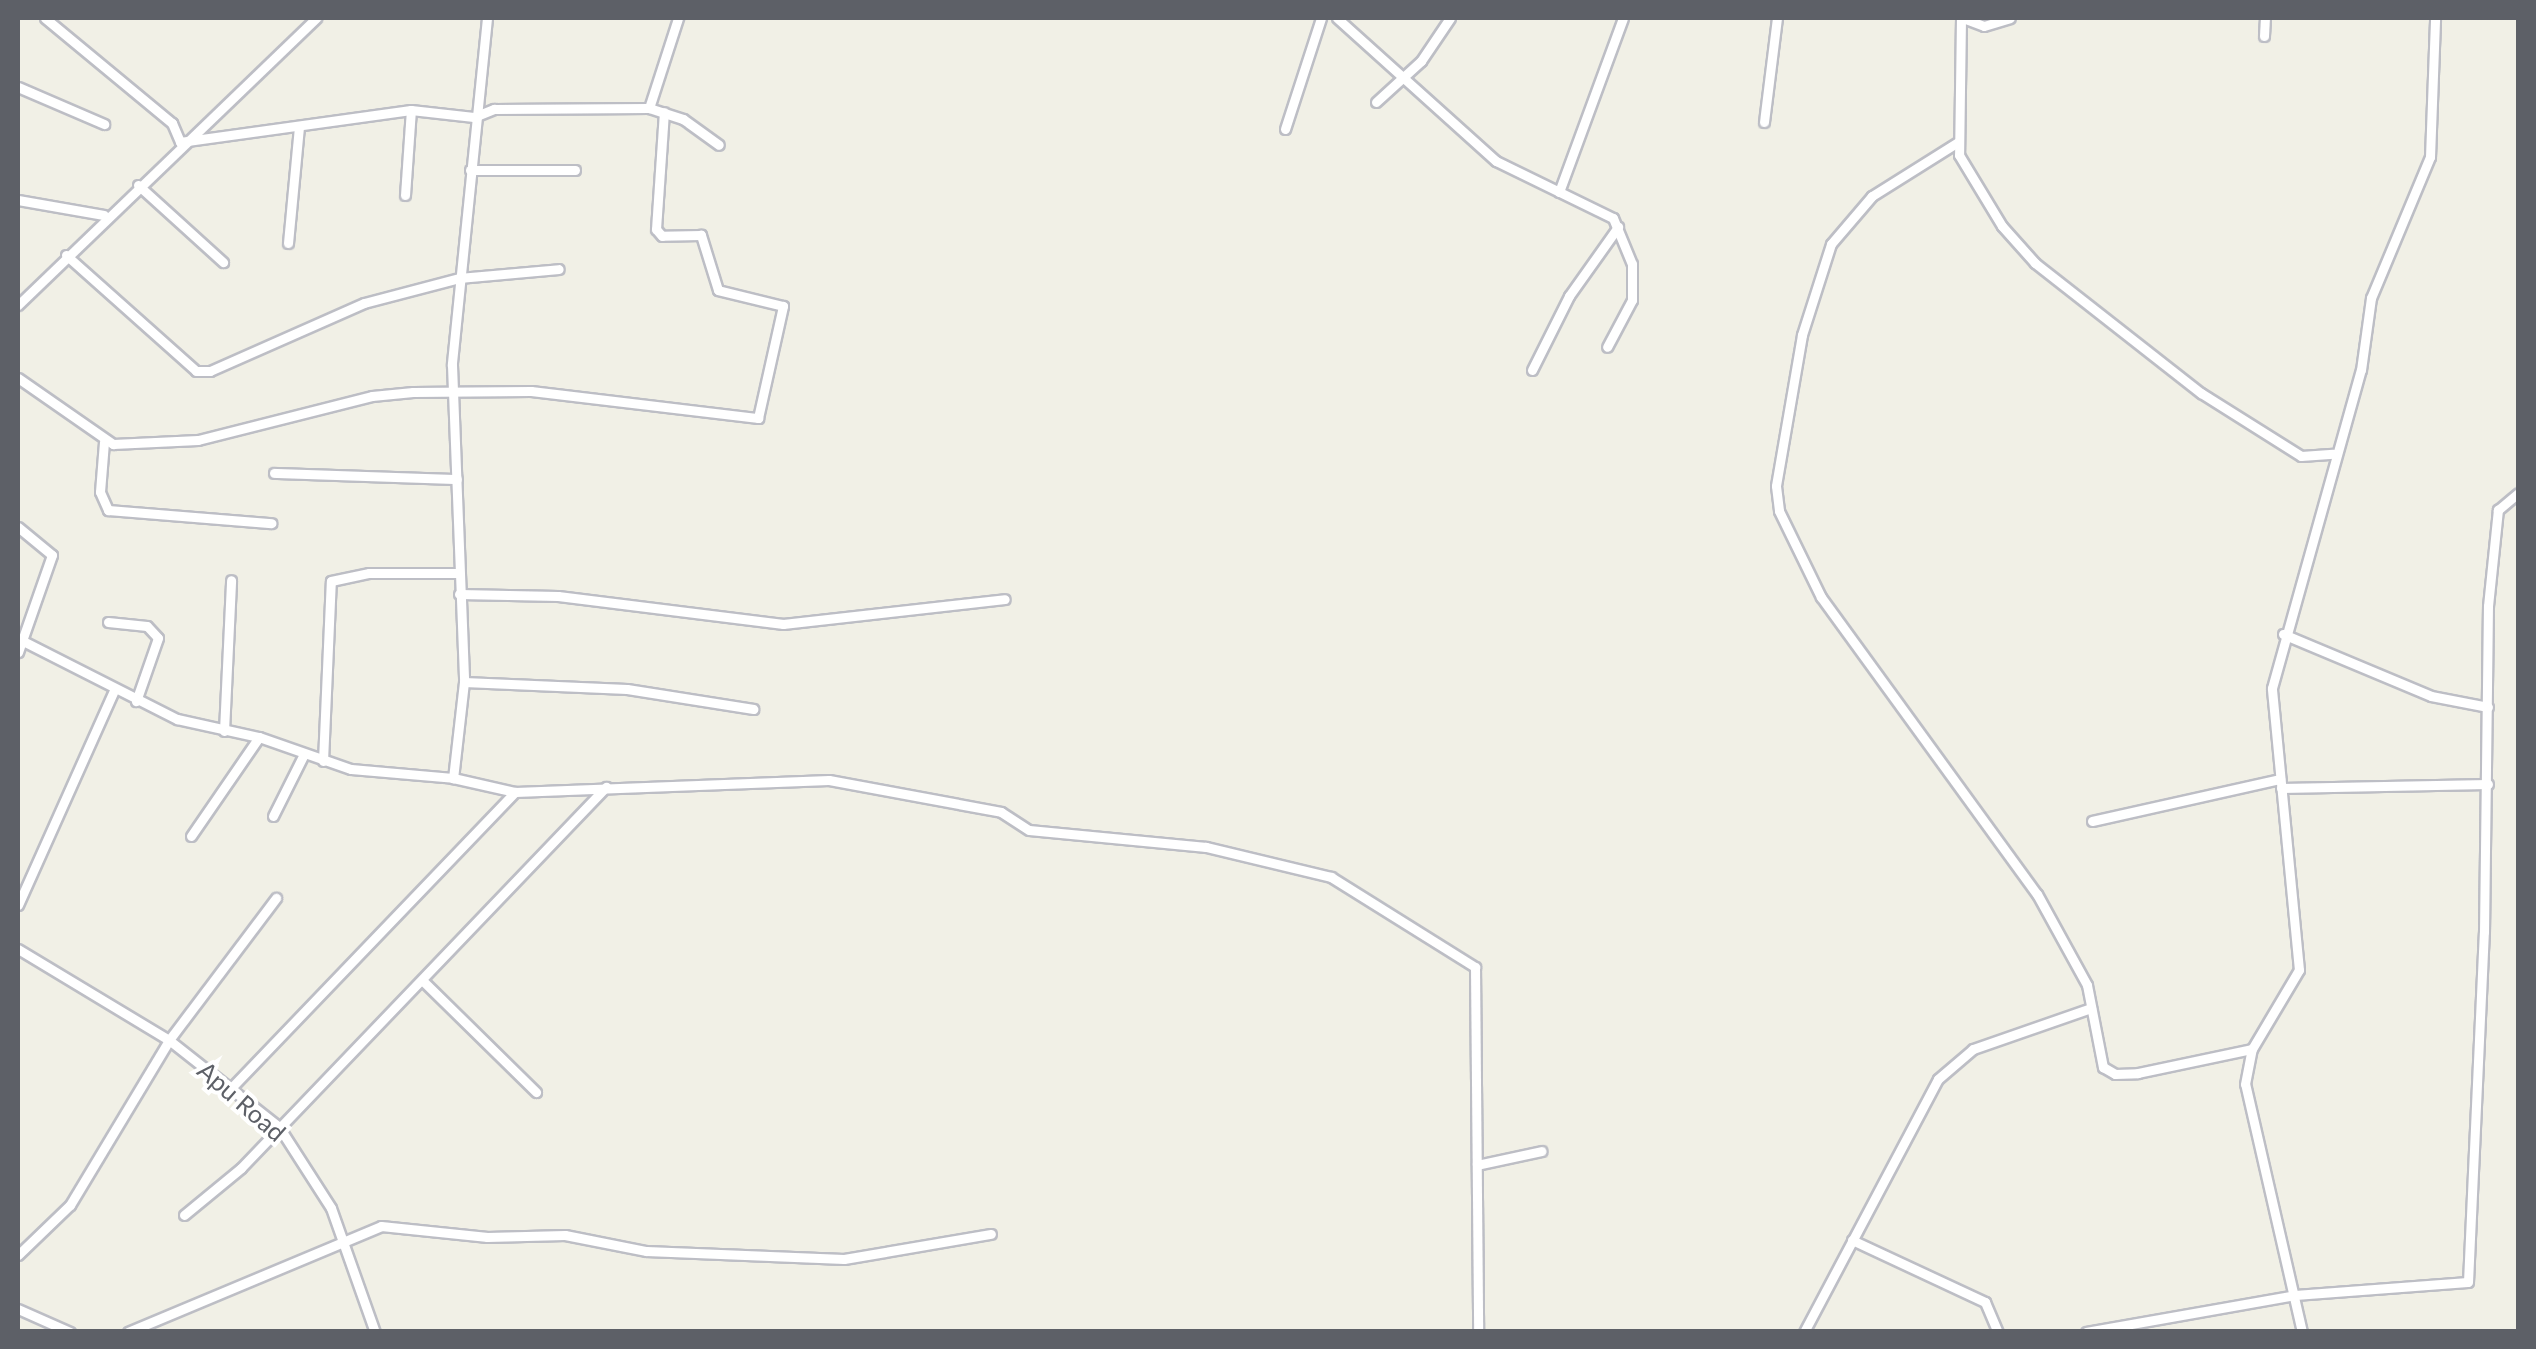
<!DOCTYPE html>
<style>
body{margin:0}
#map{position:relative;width:2536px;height:1349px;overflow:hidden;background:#f1f0e6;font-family:Lato,sans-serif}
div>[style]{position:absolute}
.roads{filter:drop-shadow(2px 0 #bdbec5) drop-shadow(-2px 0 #bdbec5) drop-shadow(0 2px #bdbec5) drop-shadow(0 -2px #bdbec5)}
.minor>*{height:9px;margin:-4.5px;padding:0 4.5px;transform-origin:4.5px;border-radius:4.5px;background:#fff}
span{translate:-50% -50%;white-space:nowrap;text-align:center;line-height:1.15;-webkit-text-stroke:8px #fff;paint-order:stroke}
.street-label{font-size:25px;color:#5d6067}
.frame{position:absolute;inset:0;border:20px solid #5d6067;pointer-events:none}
</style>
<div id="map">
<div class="roads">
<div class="minor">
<i style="left:45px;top:18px;width:165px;rotate:39.6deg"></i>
<i style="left:172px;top:123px;width:21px;rotate:67deg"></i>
<i style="left:487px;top:18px;width:349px;rotate:95.8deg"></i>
<i style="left:452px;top:365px;width:317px;rotate:87.8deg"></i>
<i style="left:464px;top:682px;width:97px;rotate:96.5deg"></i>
<i style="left:453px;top:778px;width:64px;rotate:12.7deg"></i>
<i style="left:515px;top:792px;width:314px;rotate:-2.2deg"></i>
<i style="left:829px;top:780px;width:175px;rotate:10.5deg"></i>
<i style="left:1001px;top:812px;width:33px;rotate:33deg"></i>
<i style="left:1029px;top:830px;width:178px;rotate:5.5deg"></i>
<i style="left:1206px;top:847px;width:129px;rotate:13.5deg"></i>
<i style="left:1331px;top:877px;width:170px;rotate:32deg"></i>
<i style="left:1475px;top:967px;width:365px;rotate:89.5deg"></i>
<i style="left:1337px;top:18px;width:214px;rotate:42deg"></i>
<i style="left:1496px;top:161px;width:130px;rotate:26deg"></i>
<i style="left:1613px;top:218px;width:50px;rotate:67.6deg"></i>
<i style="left:1632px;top:264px;width:36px;rotate:90deg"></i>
<i style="left:1632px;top:300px;width:53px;rotate:118deg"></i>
<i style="left:1961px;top:18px;width:137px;rotate:90.8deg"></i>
<i style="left:1959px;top:155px;width:83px;rotate:58.8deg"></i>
<i style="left:2002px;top:226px;width:50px;rotate:48.3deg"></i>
<i style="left:2035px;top:263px;width:211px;rotate:38.1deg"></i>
<i style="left:2201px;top:393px;width:118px;rotate:32.2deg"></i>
<i style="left:2301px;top:456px;width:32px;rotate:-4deg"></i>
<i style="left:1963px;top:18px;width:22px;rotate:21deg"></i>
<i style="left:1984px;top:26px;width:27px;rotate:-17deg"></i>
<i style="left:2264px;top:36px;width:18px;rotate:-87deg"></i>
<i style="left:18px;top:87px;width:94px;rotate:23.3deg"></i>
<i style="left:1376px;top:102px;width:61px;rotate:-42.3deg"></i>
<i style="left:1421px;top:61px;width:52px;rotate:-56deg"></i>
<i style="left:649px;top:108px;width:95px;rotate:-72.1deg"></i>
<i style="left:1764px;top:122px;width:105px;rotate:-82.9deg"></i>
<i style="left:1285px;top:129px;width:117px;rotate:-72deg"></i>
<i style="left:180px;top:142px;width:233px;rotate:-7.9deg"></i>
<i style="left:411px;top:110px;width:63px;rotate:6.3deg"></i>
<i style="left:474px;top:117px;width:22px;rotate:-22deg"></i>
<i style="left:494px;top:109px;width:155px;rotate:-0.4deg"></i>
<i style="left:649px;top:108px;width:36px;rotate:18deg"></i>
<i style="left:683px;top:119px;width:44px;rotate:35.8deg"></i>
<i style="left:1958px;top:142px;width:102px;rotate:147.9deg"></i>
<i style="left:1872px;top:196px;width:63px;rotate:130.5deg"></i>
<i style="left:1831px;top:244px;width:96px;rotate:107.7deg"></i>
<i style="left:1802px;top:335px;width:153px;rotate:99.8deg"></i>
<i style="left:1776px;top:486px;width:25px;rotate:83deg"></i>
<i style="left:1779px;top:511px;width:96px;rotate:64deg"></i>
<i style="left:1821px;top:597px;width:367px;rotate:54deg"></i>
<i style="left:2037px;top:894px;width:104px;rotate:61.2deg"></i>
<i style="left:2087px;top:985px;width:84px;rotate:79deg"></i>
<i style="left:2103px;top:1067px;width:14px;rotate:30deg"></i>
<i style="left:2115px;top:1074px;width:23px;rotate:-2deg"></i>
<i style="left:2138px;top:1073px;width:116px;rotate:-11.9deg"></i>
<i style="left:470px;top:170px;width:105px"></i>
<i style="left:138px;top:185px;width:115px;rotate:42.2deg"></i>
<i style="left:1559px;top:192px;width:185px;rotate:-69.8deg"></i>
<i style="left:405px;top:195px;width:85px;rotate:-86deg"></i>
<i style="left:18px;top:200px;width:87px;rotate:9.9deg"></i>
<i style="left:288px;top:243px;width:117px;rotate:-84.6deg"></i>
<i style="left:66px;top:255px;width:174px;rotate:41.7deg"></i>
<i style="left:196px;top:371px;width:14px"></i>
<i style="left:210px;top:371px;width:168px;rotate:-23.8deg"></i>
<i style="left:364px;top:303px;width:98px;rotate:-14.7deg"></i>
<i style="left:459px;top:278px;width:100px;rotate:-5.1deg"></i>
<i style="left:18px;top:305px;width:414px;rotate:-43.9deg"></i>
<i style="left:1532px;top:370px;width:83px;rotate:-63.4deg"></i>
<i style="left:1569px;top:296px;width:85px;rotate:-54.6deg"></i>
<i style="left:18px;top:378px;width:116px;rotate:34.8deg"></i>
<i style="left:113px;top:444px;width:85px;rotate:-2.7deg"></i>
<i style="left:198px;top:440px;width:179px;rotate:-14.2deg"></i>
<i style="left:372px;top:396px;width:41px;rotate:-5.6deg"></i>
<i style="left:413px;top:392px;width:118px;rotate:-0.5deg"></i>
<i style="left:531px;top:391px;width:229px;rotate:6.8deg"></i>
<i style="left:758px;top:418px;width:115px;rotate:-77.4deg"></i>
<i style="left:783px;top:306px;width:67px;rotate:-166.2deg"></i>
<i style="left:718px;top:290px;width:58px;rotate:-107.2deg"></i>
<i style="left:701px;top:235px;width:39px;rotate:179deg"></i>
<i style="left:662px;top:236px;width:9px;rotate:-131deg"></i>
<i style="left:656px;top:229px;width:117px;rotate:-86.1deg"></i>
<i style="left:104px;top:442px;width:50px;rotate:94.6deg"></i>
<i style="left:100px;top:492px;width:20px;rotate:66deg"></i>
<i style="left:108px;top:510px;width:164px;rotate:4.6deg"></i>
<i style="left:274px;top:473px;width:183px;rotate:1.9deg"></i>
<i style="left:18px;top:527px;width:44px;rotate:39.5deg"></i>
<i style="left:52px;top:555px;width:103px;rotate:109.3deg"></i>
<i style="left:459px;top:594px;width:99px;rotate:1.2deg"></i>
<i style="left:558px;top:596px;width:227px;rotate:7.1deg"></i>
<i style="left:783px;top:624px;width:223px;rotate:-6.4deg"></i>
<i style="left:108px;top:622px;width:39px;rotate:6deg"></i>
<i style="left:147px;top:626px;width:16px;rotate:47deg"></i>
<i style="left:158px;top:638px;width:67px;rotate:109.2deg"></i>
<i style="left:2283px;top:634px;width:160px;rotate:22.7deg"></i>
<i style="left:2431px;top:696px;width:58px;rotate:10.9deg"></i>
<i style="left:23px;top:641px;width:173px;rotate:26.9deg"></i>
<i style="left:177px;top:719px;width:84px;rotate:12.4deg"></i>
<i style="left:259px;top:737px;width:97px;rotate:19.2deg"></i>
<i style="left:351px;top:769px;width:102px;rotate:5deg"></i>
<i style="left:464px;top:682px;width:163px;rotate:2.5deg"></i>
<i style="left:627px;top:689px;width:128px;rotate:9deg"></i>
<i style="left:224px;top:731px;width:151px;rotate:-87.3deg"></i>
<i style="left:323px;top:761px;width:180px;rotate:-87.5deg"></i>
<i style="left:331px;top:581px;width:39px;rotate:-12deg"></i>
<i style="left:369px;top:573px;width:90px"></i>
<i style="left:2281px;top:788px;width:207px;rotate:-1.1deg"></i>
<i style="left:273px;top:816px;width:69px;rotate:-63.4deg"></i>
<i style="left:2092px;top:821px;width:193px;rotate:-12.6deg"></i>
<i style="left:191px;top:836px;width:120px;rotate:-55.5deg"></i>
<i style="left:18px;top:905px;width:235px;rotate:-65.9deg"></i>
<i style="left:18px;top:949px;width:176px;rotate:31.1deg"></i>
<i style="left:169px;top:1040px;width:140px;rotate:38.3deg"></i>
<i style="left:279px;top:1127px;width:96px;rotate:57.3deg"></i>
<i style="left:331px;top:1208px;width:132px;rotate:70.5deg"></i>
<i style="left:422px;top:980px;width:160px;rotate:44.5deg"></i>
<i style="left:232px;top:1087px;width:409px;rotate:-46.2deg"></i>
<i style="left:1477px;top:1165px;width:66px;rotate:-12.2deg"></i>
<i style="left:184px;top:1215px;width:74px;rotate:-39.5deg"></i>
<i style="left:241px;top:1168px;width:528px;rotate:-46.23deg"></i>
<i style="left:1852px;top:1240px;width:147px;rotate:25deg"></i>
<i style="left:1985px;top:1302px;width:33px;rotate:67deg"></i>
<i style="left:18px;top:1255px;width:72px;rotate:-43.9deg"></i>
<i style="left:70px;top:1205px;width:192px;rotate:-59deg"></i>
<i style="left:169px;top:1040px;width:178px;rotate:-53deg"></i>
<i style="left:18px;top:1309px;width:57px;rotate:23.9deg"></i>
<i style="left:128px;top:1332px;width:274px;rotate:-22.7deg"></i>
<i style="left:381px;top:1226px;width:107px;rotate:5.9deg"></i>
<i style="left:487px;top:1237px;width:78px;rotate:-1.5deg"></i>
<i style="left:565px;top:1235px;width:83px;rotate:11.2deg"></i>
<i style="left:646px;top:1251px;width:198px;rotate:2.3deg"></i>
<i style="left:844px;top:1259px;width:149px;rotate:-9.7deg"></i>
<i style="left:1804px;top:1332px;width:286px;rotate:-62.1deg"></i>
<i style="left:1938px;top:1079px;width:46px;rotate:-40.6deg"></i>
<i style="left:1973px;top:1049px;width:125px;rotate:-19.2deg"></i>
<i style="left:2086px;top:1332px;width:212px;rotate:-10deg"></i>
<i style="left:2295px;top:1295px;width:173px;rotate:-4.3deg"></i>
<i style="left:2468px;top:1282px;width:350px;rotate:-87.4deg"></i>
<i style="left:2484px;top:932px;width:326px;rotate:-89.3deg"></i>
<i style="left:2488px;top:606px;width:97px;rotate:-84.1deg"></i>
<i style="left:2498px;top:510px;width:26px;rotate:-40deg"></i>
<i style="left:2302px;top:1332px;width:254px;rotate:-102.9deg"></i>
<i style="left:2245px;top:1084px;width:36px;rotate:-79deg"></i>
<i style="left:2252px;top:1049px;width:92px;rotate:-59.3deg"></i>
<i style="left:2299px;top:970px;width:283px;rotate:-95.5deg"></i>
<i style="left:2272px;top:688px;width:330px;rotate:-74.4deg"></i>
<i style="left:2361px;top:370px;width:73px;rotate:-82.1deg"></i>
<i style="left:2371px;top:298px;width:153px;rotate:-67.3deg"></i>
<i style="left:2430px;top:157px;width:139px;rotate:-87.9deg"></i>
</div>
</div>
<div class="street-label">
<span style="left:242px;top:1101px;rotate:41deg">Apu Road</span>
</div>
<div class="frame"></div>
</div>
